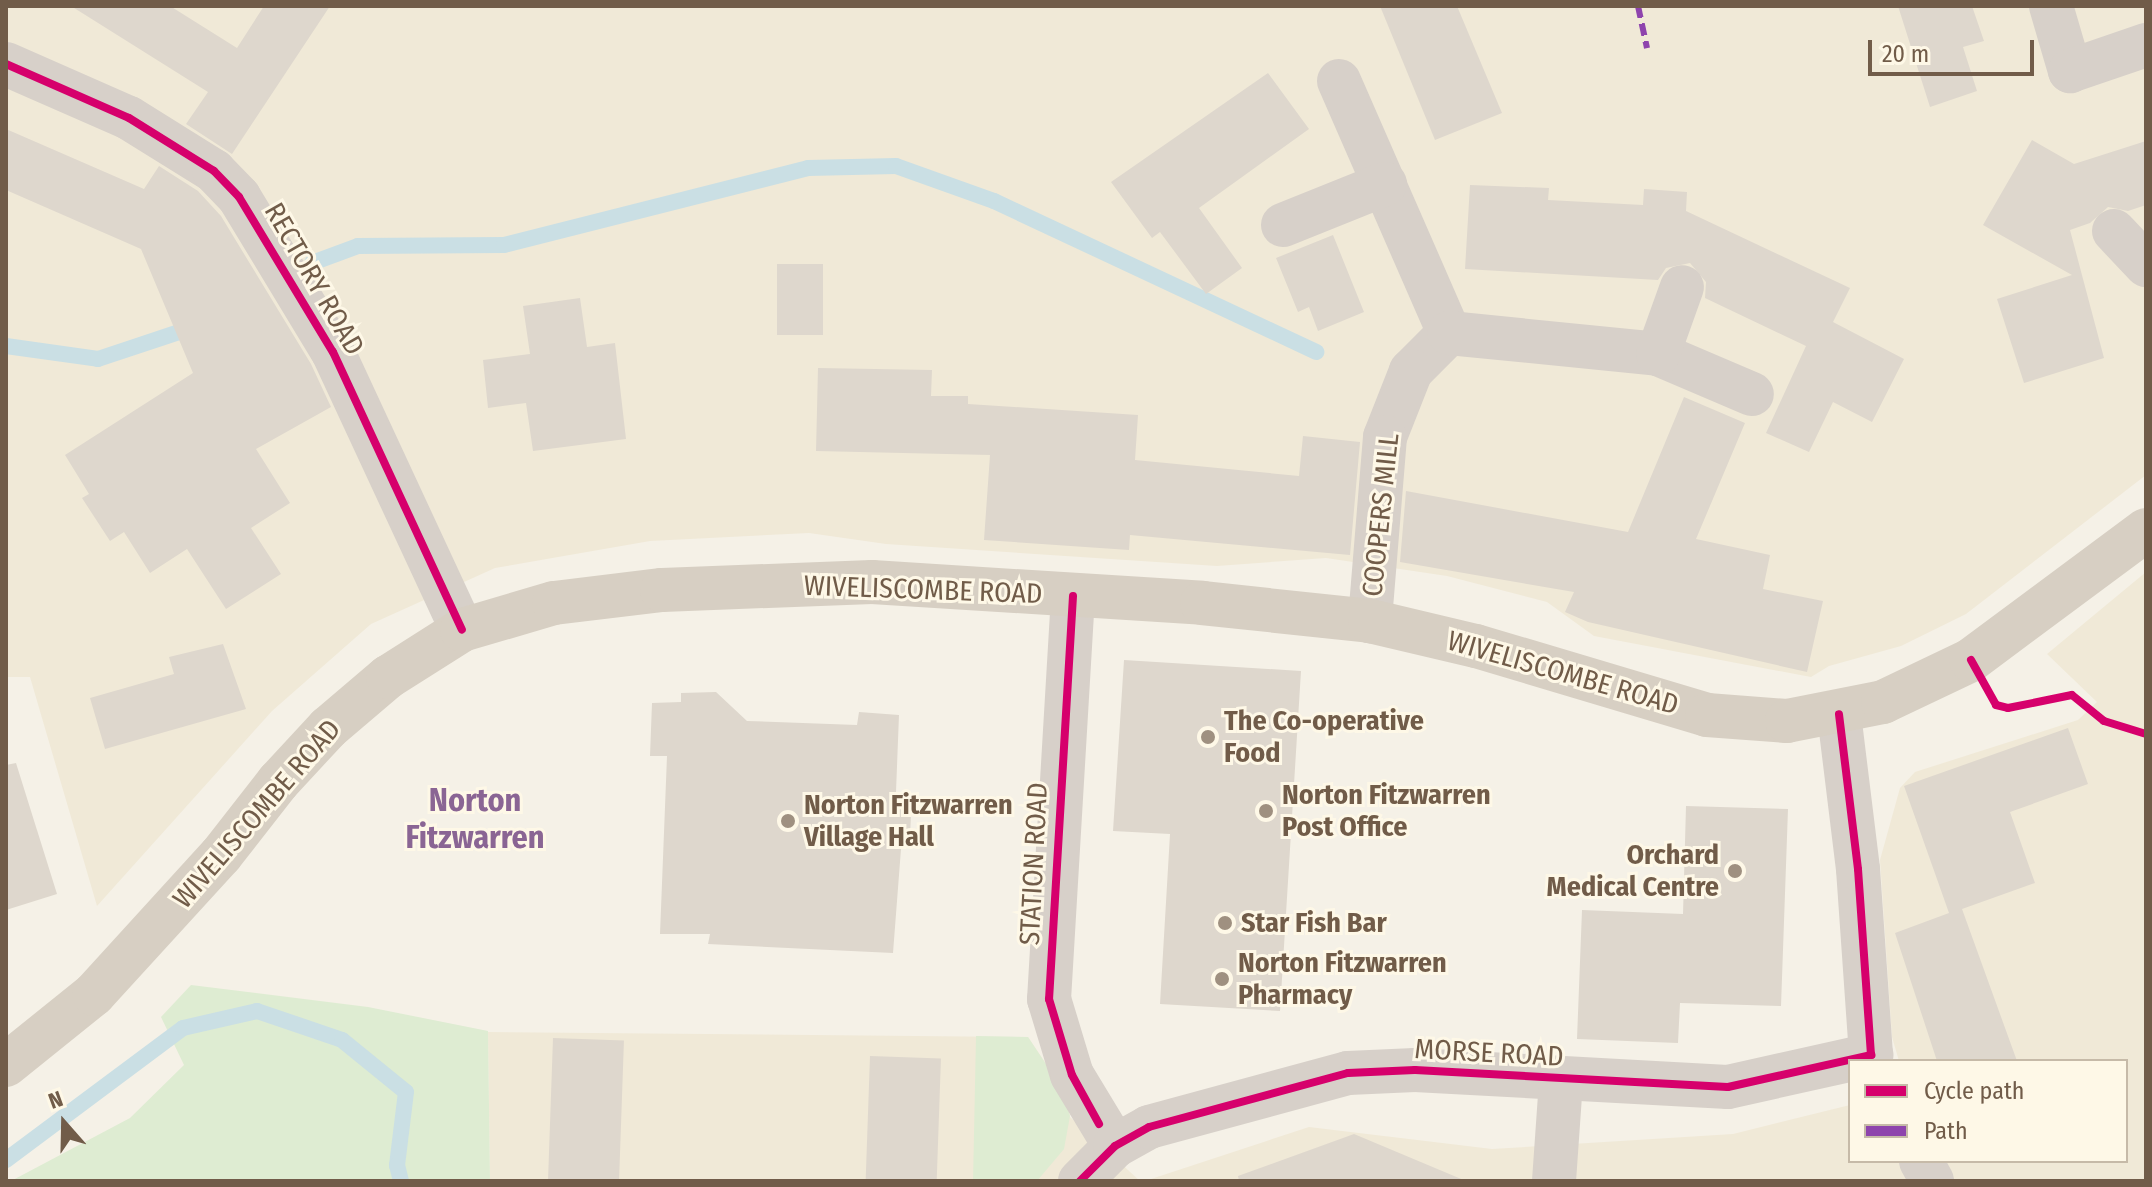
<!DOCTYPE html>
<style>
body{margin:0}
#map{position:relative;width:2152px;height:1187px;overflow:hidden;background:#f5f1e7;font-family:"Fira Sans Condensed",sans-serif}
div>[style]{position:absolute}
.residential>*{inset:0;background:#f0e9d7}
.green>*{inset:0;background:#deecd2}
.stream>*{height:16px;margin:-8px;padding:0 8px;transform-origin:8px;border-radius:8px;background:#cadfe4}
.building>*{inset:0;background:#ded7cd;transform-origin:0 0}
.minor>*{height:44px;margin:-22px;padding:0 22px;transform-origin:22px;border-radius:22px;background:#d7d0c9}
.major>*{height:44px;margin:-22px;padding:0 22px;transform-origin:22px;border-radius:22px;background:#d7cfc3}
.quiet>*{height:6px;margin-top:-3px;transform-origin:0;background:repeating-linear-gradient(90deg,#8e44ad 0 12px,transparent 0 18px)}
.cycleway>*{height:8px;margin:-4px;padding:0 4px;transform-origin:4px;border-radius:4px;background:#d6006c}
.dots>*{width:22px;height:22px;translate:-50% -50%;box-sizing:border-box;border:4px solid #fef8e7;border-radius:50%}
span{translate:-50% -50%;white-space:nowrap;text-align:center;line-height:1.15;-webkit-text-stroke:6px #fef8e7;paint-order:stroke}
.street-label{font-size:28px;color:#715c49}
.poi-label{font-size:28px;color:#715c49;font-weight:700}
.left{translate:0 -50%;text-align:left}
.right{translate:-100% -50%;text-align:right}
.quarter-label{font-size:32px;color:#8a6594;font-weight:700}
.frame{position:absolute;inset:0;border:8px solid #715c49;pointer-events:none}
.legend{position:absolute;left:1848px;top:1059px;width:280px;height:104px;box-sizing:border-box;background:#fef8e7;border:2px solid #c6baa8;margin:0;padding:10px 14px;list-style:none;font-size:24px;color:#715c49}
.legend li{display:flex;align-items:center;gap:16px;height:40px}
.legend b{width:40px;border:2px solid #c6baa8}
.north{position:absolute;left:24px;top:1083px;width:80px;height:80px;-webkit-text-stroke:6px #fef8e7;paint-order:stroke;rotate:340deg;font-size:22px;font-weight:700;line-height:32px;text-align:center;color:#715c49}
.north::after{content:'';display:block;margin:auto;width:28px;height:36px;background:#715c49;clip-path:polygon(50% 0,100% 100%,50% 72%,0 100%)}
.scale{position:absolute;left:1868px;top:40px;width:166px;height:36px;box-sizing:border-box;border:4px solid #715c49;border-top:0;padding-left:10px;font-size:24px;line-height:28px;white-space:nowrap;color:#715c49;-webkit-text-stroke:6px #fef8e7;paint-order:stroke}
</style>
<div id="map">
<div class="residential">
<i style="clip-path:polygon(6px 6px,2146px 6px,2146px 475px,1966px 614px,1901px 646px,1829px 666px,1811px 677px,1594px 636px,1547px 602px,1447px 576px,1326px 558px,1217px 566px,886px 544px,809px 533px,650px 541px,495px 568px,371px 624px,272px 711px,97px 906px,30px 677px,6px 677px)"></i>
<i style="clip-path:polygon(2146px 572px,2146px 1181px,1145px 1181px,1309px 1127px,1492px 1149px,1733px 1134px,1850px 1105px,1850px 1161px,2126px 1161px,2126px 1061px,1899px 1061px,1892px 1037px,1880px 860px,1900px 788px,1915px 772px,2078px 720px,2097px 702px,2047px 654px)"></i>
<i style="clip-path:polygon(488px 1032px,1028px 1037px,1062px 1088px,1070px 1117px,1140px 1181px,490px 1181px)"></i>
</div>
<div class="green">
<i style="clip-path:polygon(191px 985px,368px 1007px,488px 1031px,490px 1181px,11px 1181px,130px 1118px,184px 1065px,161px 1017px)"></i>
<i style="clip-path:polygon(976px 1036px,1028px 1037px,1062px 1088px,1070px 1116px,1064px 1149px,1037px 1181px,973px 1181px)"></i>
</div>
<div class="stream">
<i style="left:312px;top:263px;width:49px;rotate:-20.3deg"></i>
<i style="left:358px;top:246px;width:146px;rotate:-0.4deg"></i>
<i style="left:504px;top:245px;width:314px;rotate:-14.2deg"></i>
<i style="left:808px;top:168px;width:88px;rotate:-1.3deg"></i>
<i style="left:896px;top:166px;width:104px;rotate:19.7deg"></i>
<i style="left:994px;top:201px;width:356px;rotate:25.1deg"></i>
<i style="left:6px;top:346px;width:93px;rotate:8deg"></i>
<i style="left:98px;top:359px;width:101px;rotate:-18.4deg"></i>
<i style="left:6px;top:1160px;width:221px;rotate:-36.7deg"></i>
<i style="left:183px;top:1028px;width:76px;rotate:-12.9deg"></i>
<i style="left:257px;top:1011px;width:90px;rotate:18.8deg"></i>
<i style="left:342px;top:1040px;width:82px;rotate:39.1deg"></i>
<i style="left:406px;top:1092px;width:74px;rotate:97deg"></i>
<i style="left:397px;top:1165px;width:16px;rotate:76deg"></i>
</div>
<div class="building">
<i style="clip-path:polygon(71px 6px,170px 6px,237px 48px,264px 6px,330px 6px,232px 154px,186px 124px,208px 92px)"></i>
<i style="clip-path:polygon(1380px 6px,1457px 6px,1502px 113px,1435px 140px)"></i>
<i style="clip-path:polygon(1898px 6px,1972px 6px,1984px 41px,1963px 47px,1977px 91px,1930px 107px)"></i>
<i style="clip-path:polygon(1268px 73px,1309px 129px,1199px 208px,1242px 268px,1206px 294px,1160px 232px,1152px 238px,1111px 182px)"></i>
<i style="clip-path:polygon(6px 129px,144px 189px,159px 166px,198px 191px,221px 216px,311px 364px,331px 407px,256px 449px,290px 503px,251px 528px,281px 574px,226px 609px,187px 549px,150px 573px,124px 532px,110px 541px,82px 498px,89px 494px,65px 455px,193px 373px,141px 249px,6px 190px)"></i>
<i style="clip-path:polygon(2032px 140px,2074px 164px,2146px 141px,2146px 205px,2128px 211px,2108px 207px,2090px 223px,2070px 230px,2104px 358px,2024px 383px,1997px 299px,2072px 275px,1983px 225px)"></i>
<i style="clip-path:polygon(1470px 185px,1549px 188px,1548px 200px,1643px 205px,1644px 189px,1687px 192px,1686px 211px,1850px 288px,1833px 322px,1904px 359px,1872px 422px,1833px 402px,1809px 452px,1766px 433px,1806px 346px,1705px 298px,1706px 282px,1690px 263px,1666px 268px,1658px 280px,1465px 269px)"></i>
<i style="clip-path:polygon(1333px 235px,1364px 312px,1318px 331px,1309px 307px,1298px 312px,1276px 258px)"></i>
<i style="left:777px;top:264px;width:46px;height:71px"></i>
<i style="clip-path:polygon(580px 298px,587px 347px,615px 343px,626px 439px,533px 451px,526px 403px,488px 408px,483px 360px,530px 354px,523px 306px)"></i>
<i style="clip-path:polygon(818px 368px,932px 370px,931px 396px,968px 396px,968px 404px,1138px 415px,1135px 460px,1299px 476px,1303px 436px,1360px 442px,1350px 555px,1130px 535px,1129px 550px,984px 540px,990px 455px,816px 451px)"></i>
<i style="clip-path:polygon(1684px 397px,1745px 423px,1696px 539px,1770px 555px,1763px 589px,1823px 601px,1807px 672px,1588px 622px,1565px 612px,1574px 592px,1400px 562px,1406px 491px,1628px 532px)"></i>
<i style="clip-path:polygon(223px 644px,246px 709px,105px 749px,90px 698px,174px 674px,169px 657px)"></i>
<i style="clip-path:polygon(1124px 660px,1301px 671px,1280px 1011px,1160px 1004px,1170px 834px,1113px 831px)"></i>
<i style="clip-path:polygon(716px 692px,747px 721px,857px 725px,859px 712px,899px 715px,896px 792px,912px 793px,910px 836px,902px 836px,893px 953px,708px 944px,710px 934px,660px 934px,667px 756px,650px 756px,652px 703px,681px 702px,681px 693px)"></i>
<i style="clip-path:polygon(2068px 728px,2088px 784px,2010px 812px,2035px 883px,1962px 909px,2017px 1061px,1937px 1061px,1895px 933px,1949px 913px,1904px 786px)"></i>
<i style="clip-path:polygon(16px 763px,57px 894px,6px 910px,6px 765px)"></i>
<i style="clip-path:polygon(1686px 806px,1788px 809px,1781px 1006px,1680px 1003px,1678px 1043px,1577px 1039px,1582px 910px,1683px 914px)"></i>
<i style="left:553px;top:1038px;width:71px;height:143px;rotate:2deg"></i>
<i style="left:870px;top:1056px;width:71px;height:125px;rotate:2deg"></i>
<i style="clip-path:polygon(1354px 1134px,1466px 1181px,1239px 1181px,1238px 1176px)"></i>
</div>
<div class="minor">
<i style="left:2051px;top:6px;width:68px;rotate:73.7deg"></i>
<i style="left:2070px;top:71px;width:80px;rotate:-18.9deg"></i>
<i style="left:6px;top:64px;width:134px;rotate:23.7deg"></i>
<i style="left:129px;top:118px;width:100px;rotate:31.9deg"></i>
<i style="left:214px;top:171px;width:36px;rotate:46deg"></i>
<i style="left:239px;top:197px;width:181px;rotate:58.8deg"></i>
<i style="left:333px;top:352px;width:306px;rotate:65.1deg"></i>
<i style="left:1339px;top:81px;width:275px;rotate:66.4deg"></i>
<i style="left:1449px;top:333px;width:54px;rotate:135deg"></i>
<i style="left:1411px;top:371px;width:71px;rotate:111.5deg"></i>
<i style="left:1385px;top:437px;width:185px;rotate:94.7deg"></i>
<i style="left:1283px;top:225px;width:110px;rotate:-21.9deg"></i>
<i style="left:2114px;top:231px;width:47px;rotate:46.7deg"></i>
<i style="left:1449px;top:333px;width:210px;rotate:5.7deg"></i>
<i style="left:1658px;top:354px;width:102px;rotate:23.1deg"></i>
<i style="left:1658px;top:354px;width:71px;rotate:-70.3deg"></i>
<i style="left:1073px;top:596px;width:404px;rotate:93.4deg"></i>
<i style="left:1049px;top:999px;width:79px;rotate:73.2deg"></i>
<i style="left:1072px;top:1075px;width:83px;rotate:58.8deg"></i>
<i style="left:1921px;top:1161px;width:23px;rotate:61deg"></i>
<i style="left:1080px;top:1181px;width:49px;rotate:-45deg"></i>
<i style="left:1115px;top:1146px;width:39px;rotate:-29deg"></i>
<i style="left:1149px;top:1127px;width:206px;rotate:-15.2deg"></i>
<i style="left:1348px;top:1073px;width:67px;rotate:-2.6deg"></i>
<i style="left:1415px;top:1070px;width:313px;rotate:3.1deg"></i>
<i style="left:1728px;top:1087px;width:147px;rotate:-12.6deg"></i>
<i style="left:1871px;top:1055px;width:186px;rotate:-94deg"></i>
<i style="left:1858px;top:869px;width:156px;rotate:-97deg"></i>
<i style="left:1554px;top:1181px;width:101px;rotate:-86deg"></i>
</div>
<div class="major">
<i style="left:6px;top:1065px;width:113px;rotate:-38.9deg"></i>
<i style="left:94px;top:994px;width:188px;rotate:-47.6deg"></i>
<i style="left:221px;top:855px;width:93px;rotate:-52deg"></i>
<i style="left:278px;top:782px;width:74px;rotate:-47.2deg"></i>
<i style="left:328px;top:728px;width:79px;rotate:-40.4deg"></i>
<i style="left:388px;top:677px;width:88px;rotate:-32.4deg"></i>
<i style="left:462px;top:630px;width:96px;rotate:-16.4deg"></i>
<i style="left:554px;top:603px;width:109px;rotate:-6.9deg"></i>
<i style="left:662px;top:590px;width:210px;rotate:-2.2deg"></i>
<i style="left:872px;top:582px;width:331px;rotate:3.6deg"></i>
<i style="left:1202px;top:603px;width:169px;rotate:6.1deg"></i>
<i style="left:1370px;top:621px;width:109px;rotate:13.3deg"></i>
<i style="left:1476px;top:646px;width:241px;rotate:16.6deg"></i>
<i style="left:1707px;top:715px;width:80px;rotate:4.3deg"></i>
<i style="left:1787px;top:721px;width:98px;rotate:-11.2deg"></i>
<i style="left:1883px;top:702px;width:98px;rotate:-25.5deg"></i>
<i style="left:1971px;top:660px;width:218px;rotate:-36.6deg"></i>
</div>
<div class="quiet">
<i style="left:1638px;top:6px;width:43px;rotate:77.9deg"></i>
</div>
<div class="cycleway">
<i style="left:6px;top:64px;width:134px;rotate:23.7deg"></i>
<i style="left:129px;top:118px;width:100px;rotate:31.9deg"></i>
<i style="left:214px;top:171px;width:36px;rotate:46deg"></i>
<i style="left:239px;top:197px;width:181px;rotate:58.8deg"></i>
<i style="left:333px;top:352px;width:306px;rotate:65.1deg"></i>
<i style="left:1073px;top:596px;width:404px;rotate:93.4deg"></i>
<i style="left:1049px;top:999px;width:79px;rotate:73.2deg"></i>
<i style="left:1072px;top:1075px;width:56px;rotate:61.1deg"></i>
<i style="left:1971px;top:660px;width:51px;rotate:60.9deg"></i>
<i style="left:1996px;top:705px;width:12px;rotate:14deg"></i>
<i style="left:2008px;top:708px;width:65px;rotate:-11.5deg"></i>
<i style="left:2072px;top:695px;width:41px;rotate:39.1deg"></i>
<i style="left:2104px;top:721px;width:44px;rotate:17.2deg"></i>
<i style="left:1080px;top:1181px;width:49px;rotate:-45deg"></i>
<i style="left:1115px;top:1146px;width:39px;rotate:-29deg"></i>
<i style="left:1149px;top:1127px;width:206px;rotate:-15.2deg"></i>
<i style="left:1348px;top:1073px;width:67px;rotate:-2.6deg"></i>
<i style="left:1415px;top:1070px;width:313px;rotate:3.1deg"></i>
<i style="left:1728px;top:1087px;width:147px;rotate:-12.6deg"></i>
<i style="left:1871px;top:1055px;width:186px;rotate:-94deg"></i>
<i style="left:1858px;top:869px;width:156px;rotate:-97deg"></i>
</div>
<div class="dots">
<i style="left:1208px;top:737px;background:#9f9080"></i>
<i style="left:1266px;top:811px;background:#9f9080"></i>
<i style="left:788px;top:821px;background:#9f9080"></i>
<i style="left:1735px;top:871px;background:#9f9080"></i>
<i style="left:1225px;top:923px;background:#9f9080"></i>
<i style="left:1222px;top:979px;background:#9f9080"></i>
</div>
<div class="street-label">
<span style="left:314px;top:279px;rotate:60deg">RECTORY ROAD</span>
<span style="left:1381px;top:515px;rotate:-84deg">COOPERS MILL</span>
<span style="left:923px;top:590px;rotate:2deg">WIVELISCOMBE ROAD</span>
<span style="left:1563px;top:673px;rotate:16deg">WIVELISCOMBE ROAD</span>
<span style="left:257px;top:814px;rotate:-49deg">WIVELISCOMBE ROAD</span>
<span style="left:1034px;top:864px;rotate:-87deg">STATION ROAD</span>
<span style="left:1489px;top:1053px;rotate:3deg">MORSE ROAD</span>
</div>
<div class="poi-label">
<span class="left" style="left:1224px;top:737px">The Co-operative<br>Food</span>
<span class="left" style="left:1282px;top:811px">Norton Fitzwarren<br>Post Office</span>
<span class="left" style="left:804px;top:821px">Norton Fitzwarren<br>Village Hall</span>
<span class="right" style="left:1719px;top:871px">Orchard<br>Medical Centre</span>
<span class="left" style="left:1241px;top:923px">Star Fish Bar</span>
<span class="left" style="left:1238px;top:979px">Norton Fitzwarren<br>Pharmacy</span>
</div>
<div class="quarter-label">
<span style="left:475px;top:819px">Norton<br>Fitzwarren</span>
</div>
<div class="frame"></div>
<ul class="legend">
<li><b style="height:10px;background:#d6006c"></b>Cycle path</li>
<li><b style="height:10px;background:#8e44ad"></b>Path</li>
</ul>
<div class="north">N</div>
<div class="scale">20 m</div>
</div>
